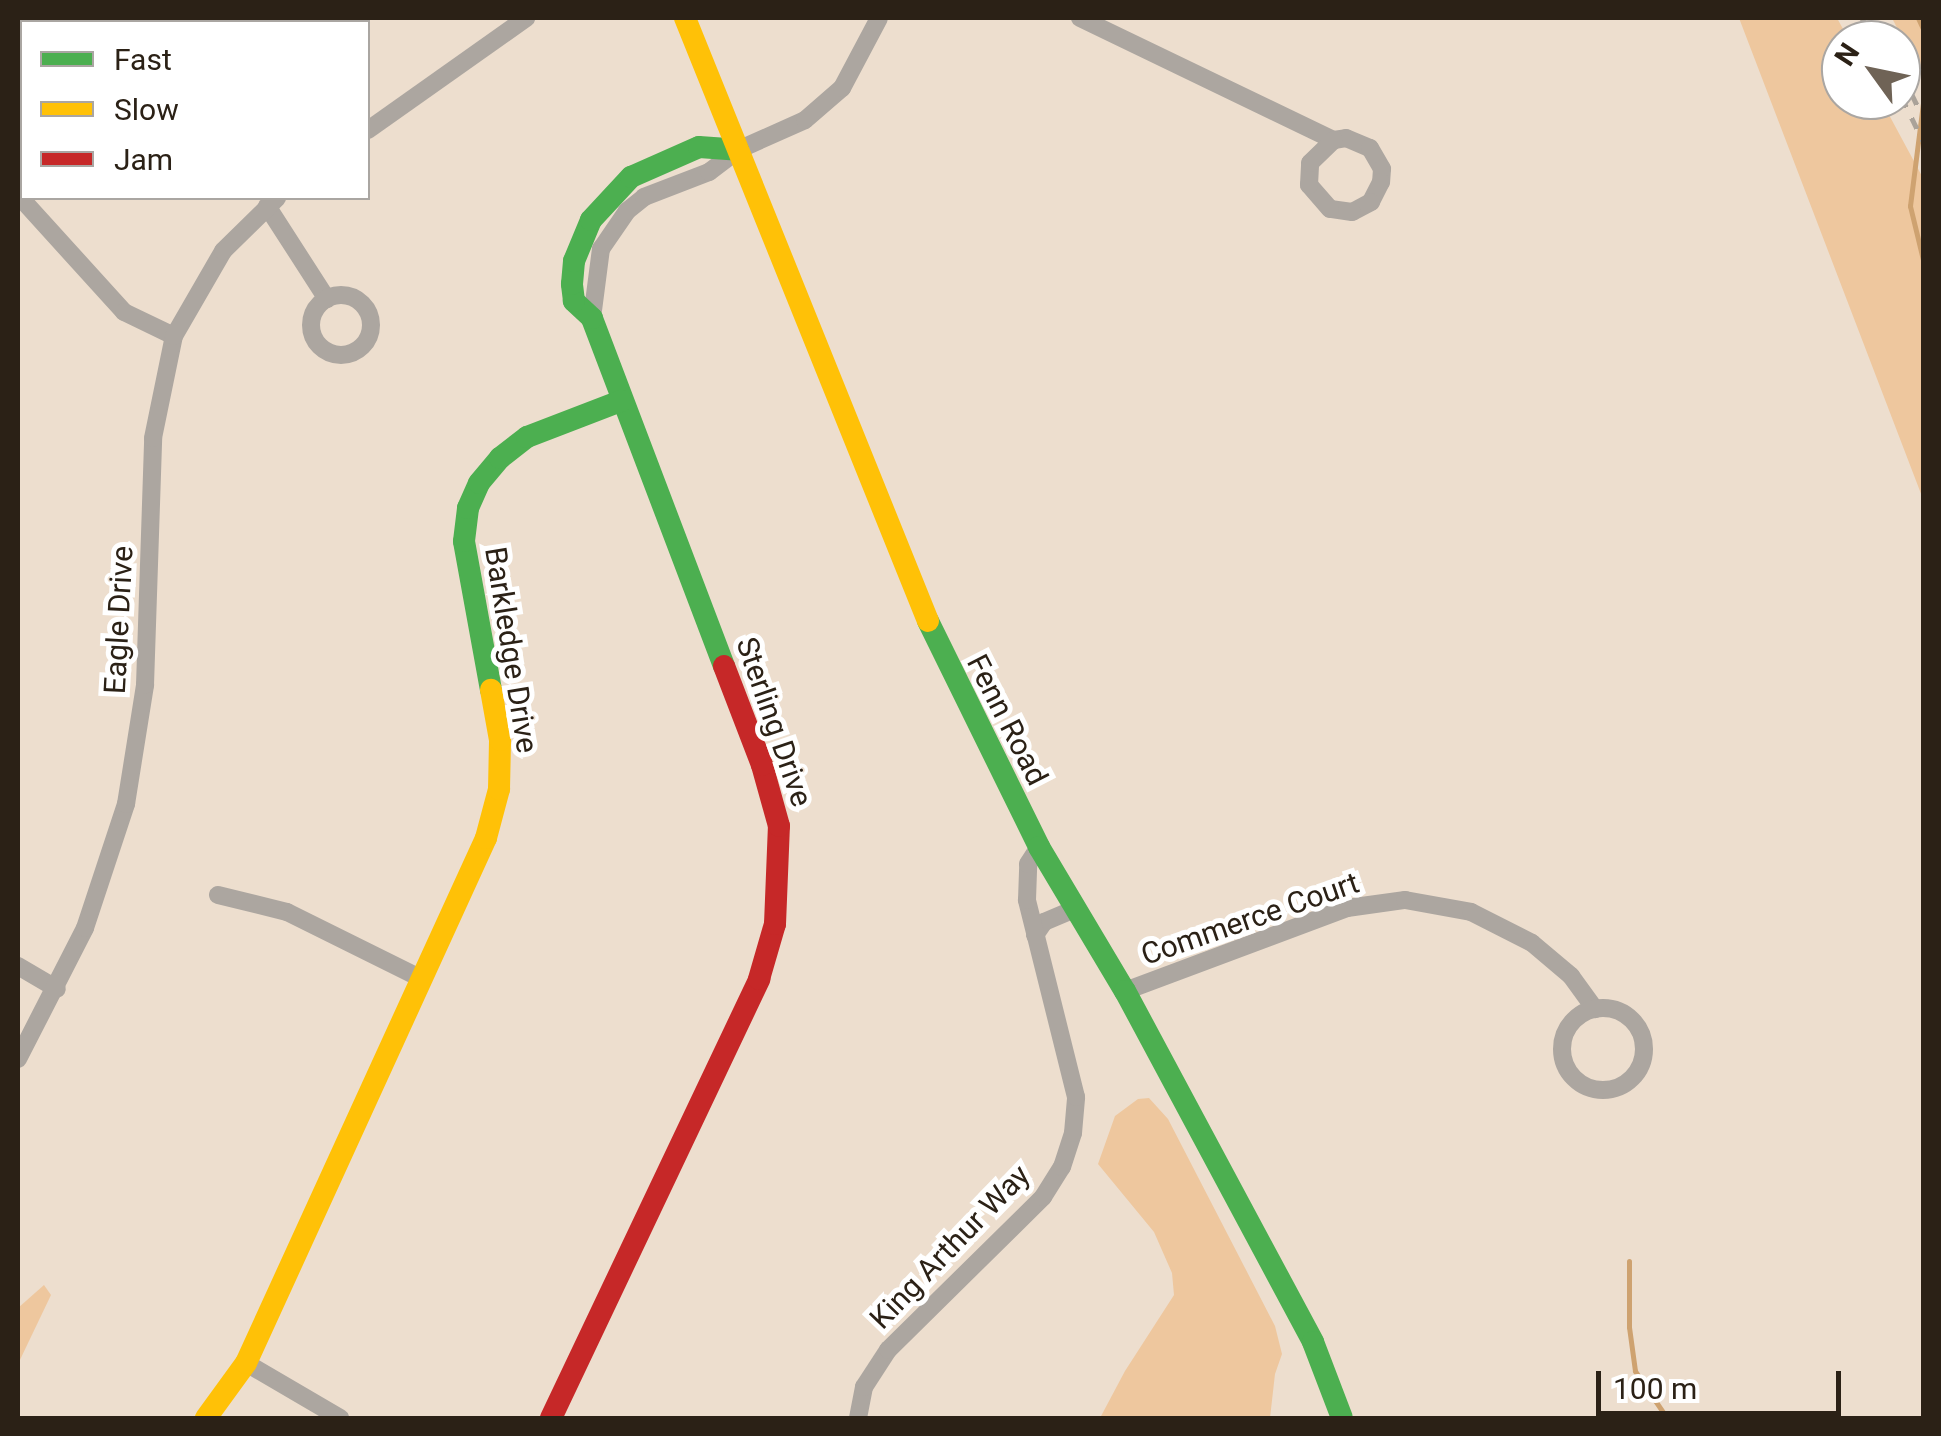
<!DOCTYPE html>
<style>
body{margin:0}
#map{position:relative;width:1941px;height:1436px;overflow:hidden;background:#eddece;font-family:Roboto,sans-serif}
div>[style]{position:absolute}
.green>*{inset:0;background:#eec79e}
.stream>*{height:5px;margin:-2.5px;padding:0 2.5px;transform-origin:2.5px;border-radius:2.5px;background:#cea270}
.street>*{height:18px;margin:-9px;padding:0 9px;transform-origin:9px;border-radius:9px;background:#aca6a0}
.street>.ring{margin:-9px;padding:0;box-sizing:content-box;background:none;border:18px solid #aca6a0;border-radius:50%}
.fast>*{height:22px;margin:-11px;padding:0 11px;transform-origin:11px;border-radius:11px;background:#4caf50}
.slow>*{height:22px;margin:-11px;padding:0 11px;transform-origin:11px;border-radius:11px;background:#ffc107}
.jam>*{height:22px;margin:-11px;padding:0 11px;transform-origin:11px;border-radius:11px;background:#c62828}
.rail>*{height:5px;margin-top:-2.5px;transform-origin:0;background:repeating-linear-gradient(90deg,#aaa299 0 12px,transparent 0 24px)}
span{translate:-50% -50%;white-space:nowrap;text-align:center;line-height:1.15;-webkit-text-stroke:10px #fff;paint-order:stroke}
.street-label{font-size:30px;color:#2b2116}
.frame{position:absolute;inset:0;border:20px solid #2b2116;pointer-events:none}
.legend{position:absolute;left:20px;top:20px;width:350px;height:180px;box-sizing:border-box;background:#fff;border:2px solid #aaa6a2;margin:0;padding:12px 18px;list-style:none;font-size:30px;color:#2b2116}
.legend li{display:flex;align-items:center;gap:20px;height:50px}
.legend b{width:50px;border:2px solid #aaa6a2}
.north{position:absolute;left:1821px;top:20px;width:100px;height:100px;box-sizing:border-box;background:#fff;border:2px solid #aaa6a2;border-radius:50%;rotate:303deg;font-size:28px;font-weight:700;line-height:40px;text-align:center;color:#2b2116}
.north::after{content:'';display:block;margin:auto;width:35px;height:45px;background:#6f6356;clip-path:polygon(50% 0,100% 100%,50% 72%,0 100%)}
.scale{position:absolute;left:1596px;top:1371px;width:245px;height:45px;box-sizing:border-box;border:5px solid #2b2116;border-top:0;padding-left:12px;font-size:30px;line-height:35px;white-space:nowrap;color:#2b2116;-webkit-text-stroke:8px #fff;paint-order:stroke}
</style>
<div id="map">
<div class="green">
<i style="clip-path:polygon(1739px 18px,1837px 18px,1849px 40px,1841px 40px,1841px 100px,1881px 100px,1923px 178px,1923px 499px)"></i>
<i style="clip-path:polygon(1892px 18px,1923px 18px,1923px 79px)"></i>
<i style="clip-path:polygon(1149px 1098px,1168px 1119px,1275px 1326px,1282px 1354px,1275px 1374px,1270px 1418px,1100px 1418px,1125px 1371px,1174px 1295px,1172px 1273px,1154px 1232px,1098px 1164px,1115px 1116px,1138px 1099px)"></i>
<i style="clip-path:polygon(44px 1285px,51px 1295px,18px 1364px,18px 1308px)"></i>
</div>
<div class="stream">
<i style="left:1918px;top:18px;width:14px;rotate:65deg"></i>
<i style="left:1924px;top:95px;width:112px;rotate:97.2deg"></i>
<i style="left:1910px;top:206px;width:60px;rotate:76.4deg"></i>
<i style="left:1629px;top:1261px;width:66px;rotate:90deg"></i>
<i style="left:1629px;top:1327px;width:44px;rotate:82.2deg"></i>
<i style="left:1635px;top:1371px;width:57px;rotate:55.8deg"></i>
</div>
<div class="street">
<i style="left:1080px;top:18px;width:282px;rotate:25.7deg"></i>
<i style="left:1334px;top:140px;width:12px;rotate:-9deg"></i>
<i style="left:1346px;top:138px;width:26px;rotate:23deg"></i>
<i style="left:1370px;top:148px;width:24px;rotate:60deg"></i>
<i style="left:1382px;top:169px;width:13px;rotate:94deg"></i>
<i style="left:1381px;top:182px;width:22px;rotate:117deg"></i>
<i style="left:1371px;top:202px;width:21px;rotate:152deg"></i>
<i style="left:1352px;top:212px;width:22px;rotate:-172deg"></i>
<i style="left:1330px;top:209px;width:32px;rotate:-131deg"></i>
<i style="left:1309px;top:185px;width:22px;rotate:-87deg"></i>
<i style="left:1310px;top:163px;width:33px;rotate:-44deg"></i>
<i style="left:368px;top:130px;width:194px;rotate:-35.3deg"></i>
<i style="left:18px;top:195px;width:158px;rotate:47.8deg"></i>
<i style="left:124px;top:312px;width:55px;rotate:25.6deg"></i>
<i style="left:267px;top:206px;width:111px;rotate:57.2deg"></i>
<i class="ring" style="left:311px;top:295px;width:42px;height:42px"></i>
<i style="left:592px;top:318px;width:70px;rotate:-82.6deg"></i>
<i style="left:601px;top:249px;width:46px;rotate:-55.6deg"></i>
<i style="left:627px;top:211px;width:22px;rotate:-39deg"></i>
<i style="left:644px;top:197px;width:70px;rotate:-21deg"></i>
<i style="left:709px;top:172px;width:36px;rotate:-37deg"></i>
<i style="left:738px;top:150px;width:73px;rotate:-24.1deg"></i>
<i style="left:805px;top:120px;width:49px;rotate:-40.9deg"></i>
<i style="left:842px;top:88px;width:79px;rotate:-62.1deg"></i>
<i style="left:218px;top:895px;width:71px;rotate:13.8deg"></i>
<i style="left:287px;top:912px;width:148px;rotate:26.4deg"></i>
<i style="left:1035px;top:935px;width:16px;rotate:-55deg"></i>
<i style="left:1044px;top:922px;width:34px;rotate:-23deg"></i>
<i style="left:18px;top:966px;width:45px;rotate:30.5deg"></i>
<i style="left:1125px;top:991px;width:237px;rotate:-20.5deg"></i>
<i style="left:1347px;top:908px;width:59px;rotate:-7.9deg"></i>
<i style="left:1405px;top:900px;width:67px;rotate:10.3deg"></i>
<i style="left:1471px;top:912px;width:68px;rotate:26.9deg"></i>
<i style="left:1532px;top:943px;width:51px;rotate:40.2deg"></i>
<i style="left:1571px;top:976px;width:41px;rotate:54deg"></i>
<i class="ring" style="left:1562px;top:1008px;width:64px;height:64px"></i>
<i style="left:18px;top:1059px;width:147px;rotate:-62.9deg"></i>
<i style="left:85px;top:928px;width:131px;rotate:-71.7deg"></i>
<i style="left:126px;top:804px;width:121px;rotate:-80.9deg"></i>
<i style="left:145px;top:685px;width:247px;rotate:-88.1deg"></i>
<i style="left:153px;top:438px;width:104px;rotate:-78.4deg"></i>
<i style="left:174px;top:336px;width:98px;rotate:-60deg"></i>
<i style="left:223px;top:251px;width:76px;rotate:-44.5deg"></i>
<i style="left:246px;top:1363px;width:109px;rotate:30.3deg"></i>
<i style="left:858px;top:1418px;width:32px;rotate:-79deg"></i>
<i style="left:864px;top:1387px;width:44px;rotate:-57deg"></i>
<i style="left:888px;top:1350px;width:218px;rotate:-44.6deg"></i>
<i style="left:1043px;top:1197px;width:36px;rotate:-58deg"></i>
<i style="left:1062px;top:1167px;width:36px;rotate:-72deg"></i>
<i style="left:1073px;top:1133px;width:36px;rotate:-85deg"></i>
<i style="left:1076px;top:1097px;width:203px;rotate:-104deg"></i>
<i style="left:1027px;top:900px;width:36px;rotate:-88deg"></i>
<i style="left:1028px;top:864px;width:20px;rotate:-57deg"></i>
</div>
<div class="fast">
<i style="left:928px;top:621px;width:252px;rotate:63.8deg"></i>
<i style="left:1039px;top:847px;width:168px;rotate:59.2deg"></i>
<i style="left:1125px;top:991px;width:398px;rotate:61.8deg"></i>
<i style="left:1313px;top:1342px;width:81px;rotate:69.1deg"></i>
<i style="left:724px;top:666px;width:372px;rotate:-110.8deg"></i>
<i style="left:592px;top:318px;width:25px;rotate:-137deg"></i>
<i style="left:574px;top:301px;width:17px;rotate:-97deg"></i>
<i style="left:572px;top:284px;width:23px;rotate:-85deg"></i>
<i style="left:574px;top:261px;width:44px;rotate:-67.5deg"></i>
<i style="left:591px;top:220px;width:59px;rotate:-47.1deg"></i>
<i style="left:631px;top:177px;width:74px;rotate:-23.8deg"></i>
<i style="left:699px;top:147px;width:39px;rotate:4deg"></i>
<i style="left:491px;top:690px;width:151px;rotate:-100.3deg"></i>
<i style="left:464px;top:541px;width:33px;rotate:-83deg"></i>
<i style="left:468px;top:508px;width:27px;rotate:-66deg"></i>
<i style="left:479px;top:483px;width:33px;rotate:-50deg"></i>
<i style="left:500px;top:458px;width:34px;rotate:-38deg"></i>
<i style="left:527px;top:437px;width:101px;rotate:-21deg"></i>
</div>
<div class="slow">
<i style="left:685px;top:18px;width:650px;rotate:68.05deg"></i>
<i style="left:206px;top:1418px;width:68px;rotate:-54deg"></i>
<i style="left:246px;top:1363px;width:577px;rotate:-65.43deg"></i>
<i style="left:486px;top:838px;width:51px;rotate:-75.1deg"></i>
<i style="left:499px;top:789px;width:49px;rotate:-88.8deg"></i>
<i style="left:500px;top:740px;width:51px;rotate:-100.2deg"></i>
</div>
<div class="jam">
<i style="left:551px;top:1418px;width:486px;rotate:-64.6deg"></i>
<i style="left:759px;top:979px;width:57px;rotate:-73.8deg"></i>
<i style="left:775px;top:924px;width:98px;rotate:-87.7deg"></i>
<i style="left:779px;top:826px;width:63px;rotate:-105.6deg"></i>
<i style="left:762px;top:765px;width:106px;rotate:-111deg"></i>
</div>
<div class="rail">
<i style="left:1862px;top:18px;width:25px;rotate:63deg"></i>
<i style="left:1901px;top:72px;width:41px;rotate:64.1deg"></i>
<i style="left:1901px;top:96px;width:52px;rotate:63.9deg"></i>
</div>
<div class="street-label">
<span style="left:119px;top:620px;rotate:-87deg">Eagle Drive</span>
<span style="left:511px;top:650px;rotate:81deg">Barkledge Drive</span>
<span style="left:1007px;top:720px;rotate:63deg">Fenn Road</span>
<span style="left:774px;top:722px;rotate:71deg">Sterling Drive</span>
<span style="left:1250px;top:919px;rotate:-19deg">Commerce Court</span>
<span style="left:950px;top:1247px;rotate:-46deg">King Arthur Way</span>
</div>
<div class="frame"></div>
<ul class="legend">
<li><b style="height:12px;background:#4caf50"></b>Fast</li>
<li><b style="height:12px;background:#ffc107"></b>Slow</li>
<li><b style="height:12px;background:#c62828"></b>Jam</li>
</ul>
<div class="north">N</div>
<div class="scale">100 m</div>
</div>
